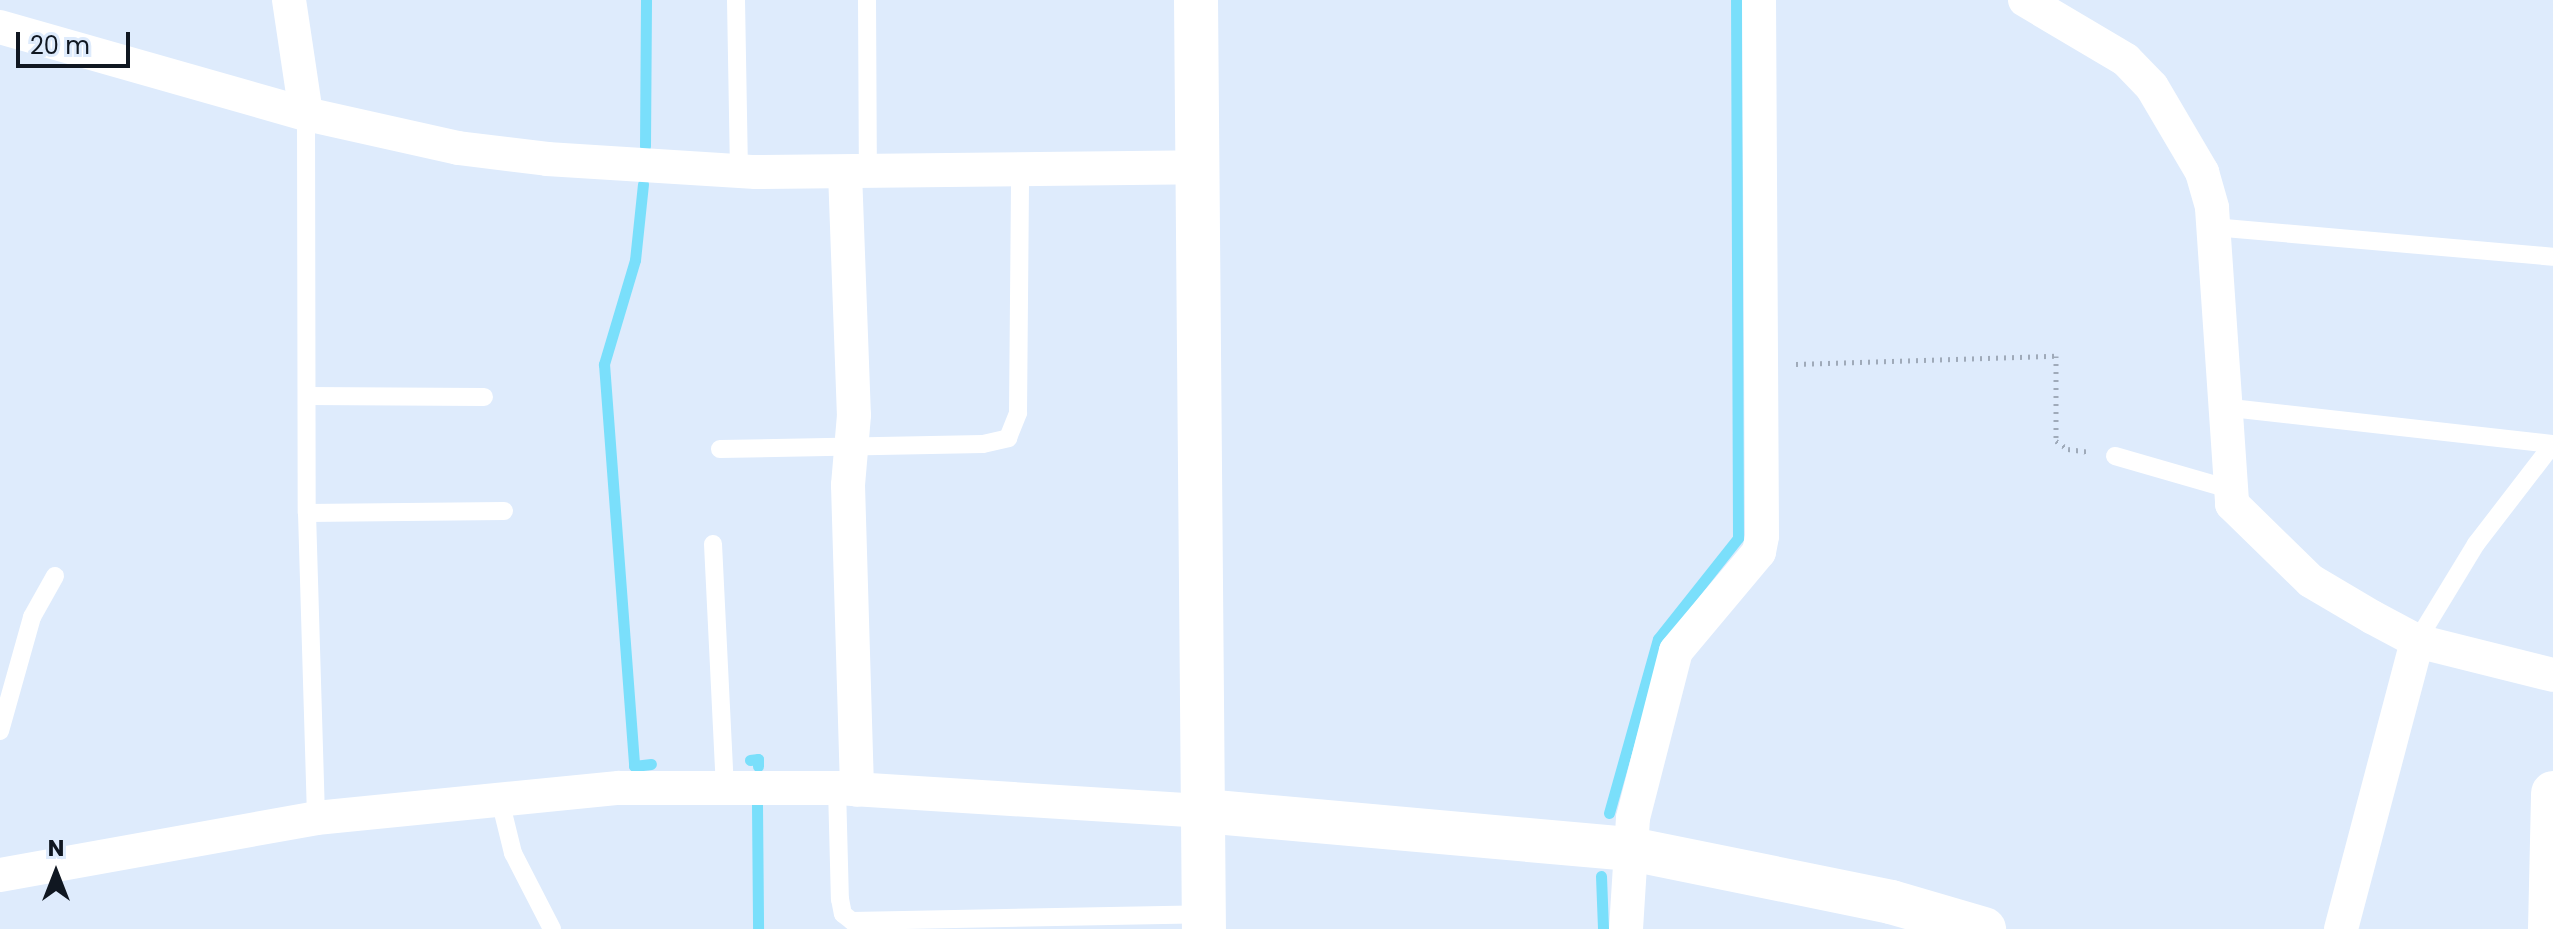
<!DOCTYPE html>
<style>
body{margin:0}
#map{position:relative;width:2553px;height:929px;overflow:hidden;background:#deebfc;font-family:Poppins,sans-serif}
div>[style]{position:absolute}
.stream>*{height:11px;margin:-5.5px;padding:0 5.5px;transform-origin:5.5px;border-radius:5.5px;background:#7adffb}
.path>*{height:5px;margin-top:-2.5px;transform-origin:0;background:repeating-linear-gradient(90deg,#9faab9 0 2px,transparent 0 8px)}
.lane>*{height:18px;margin:-9px;padding:0 9px;transform-origin:9px;border-radius:9px;background:#fff}
.street>*{height:34px;margin:-17px;padding:0 17px;transform-origin:17px;border-radius:17px;background:#fff}
.secondary>*{height:44px;margin:-22px;padding:0 22px;transform-origin:22px;border-radius:22px;background:#fff}
span{translate:-50% -50%;white-space:nowrap;text-align:center;line-height:1.15;-webkit-text-stroke:6px #deebfc;paint-order:stroke}
.north{position:absolute;left:16px;top:833px;width:80px;height:80px;-webkit-text-stroke:6px #deebfc;paint-order:stroke;rotate:0deg;font-size:22px;font-weight:700;line-height:32px;text-align:center;color:#101721}
.north::after{content:'';display:block;margin:auto;width:28px;height:36px;background:#101721;clip-path:polygon(50% 0,100% 100%,50% 72%,0 100%)}
.scale{position:absolute;left:16px;top:32px;width:114px;height:36px;box-sizing:border-box;border:4px solid #101721;border-top:0;padding-left:10px;font-size:24px;line-height:28px;white-space:nowrap;color:#101721;-webkit-text-stroke:6px #deebfc;paint-order:stroke}
</style>
<div id="map">
<div class="stream">
<i style="left:645px;top:146px;width:146px;rotate:-89.6deg"></i>
<i style="left:643px;top:184px;width:76px;rotate:96deg"></i>
<i style="left:635px;top:260px;width:109px;rotate:106.6deg"></i>
<i style="left:604px;top:364px;width:403px;rotate:85.7deg"></i>
<i style="left:634px;top:766px;width:17px;rotate:-7deg"></i>
<i style="left:750px;top:760px;width:8px;rotate:-7deg"></i>
<i style="left:758px;top:759px;width:7px;rotate:90deg"></i>
<i style="left:757px;top:805px;width:124px;rotate:89.5deg"></i>
<i style="left:1609px;top:813px;width:181px;rotate:-74.3deg"></i>
<i style="left:1658px;top:639px;width:129px;rotate:-51.6deg"></i>
<i style="left:1738px;top:538px;width:538px;rotate:-90.21deg"></i>
<i style="left:1601px;top:876px;width:53px;rotate:87.8deg"></i>
</div>
<div class="path">
<i style="left:1796px;top:364px;width:260px;rotate:-1.8deg"></i>
<i style="left:2056px;top:356px;width:85px;rotate:90deg"></i>
<i style="left:2056px;top:441px;width:14px;rotate:34deg"></i>
<i style="left:2068px;top:449px;width:22px;rotate:8deg"></i>
</div>
<div class="lane">
<i style="left:736px;top:0;width:172px;rotate:89deg"></i>
<i style="left:867px;top:0;width:172px;rotate:89.7deg"></i>
<i style="left:306px;top:114px;width:399px;rotate:89.9deg"></i>
<i style="left:307px;top:513px;width:305px;rotate:88.3deg"></i>
<i style="left:2213px;top:227px;width:341px;rotate:5deg"></i>
<i style="left:308px;top:396px;width:176px;rotate:0.3deg"></i>
<i style="left:2222px;top:407px;width:333px;rotate:6.4deg"></i>
<i style="left:720px;top:449px;width:263px;rotate:-1.1deg"></i>
<i style="left:983px;top:444px;width:26px;rotate:-13deg"></i>
<i style="left:1008px;top:438px;width:27px;rotate:-68deg"></i>
<i style="left:1018px;top:413px;width:243px;rotate:-89.5deg"></i>
<i style="left:2115px;top:456px;width:119px;rotate:16.1deg"></i>
<i style="left:307px;top:513px;width:197px;rotate:-0.6deg"></i>
<i style="left:713px;top:544px;width:242px;rotate:87.2deg"></i>
<i style="left:2417px;top:641px;width:114px;rotate:-58.7deg"></i>
<i style="left:2476px;top:544px;width:126px;rotate:-52.4deg"></i>
<i style="left:0;top:731px;width:118px;rotate:-74.3deg"></i>
<i style="left:32px;top:617px;width:47px;rotate:-60.7deg"></i>
<i style="left:837px;top:788px;width:111px;rotate:88.5deg"></i>
<i style="left:840px;top:899px;width:15px;rotate:79deg"></i>
<i style="left:843px;top:914px;width:11px;rotate:38deg"></i>
<i style="left:852px;top:921px;width:352px;rotate:-1.1deg"></i>
<i style="left:499px;top:796px;width:59px;rotate:76.2deg"></i>
<i style="left:513px;top:853px;width:85px;rotate:62.8deg"></i>
</div>
<div class="street">
<i style="left:289px;top:0;width:115px;rotate:81.5deg"></i>
<i style="left:2025px;top:0;width:117px;rotate:30.7deg"></i>
<i style="left:2126px;top:60px;width:37px;rotate:46deg"></i>
<i style="left:2152px;top:87px;width:99px;rotate:59.5deg"></i>
<i style="left:2202px;top:172px;width:37px;rotate:74deg"></i>
<i style="left:2212px;top:208px;width:297px;rotate:86.1deg"></i>
<i style="left:2232px;top:504px;width:110px;rotate:44.3deg"></i>
<i style="left:2311px;top:581px;width:71px;rotate:30.5deg"></i>
<i style="left:2372px;top:617px;width:51px;rotate:28.1deg"></i>
<i style="left:2417px;top:641px;width:140px;rotate:14deg"></i>
<i style="left:0;top:27px;width:318px;rotate:15.9deg"></i>
<i style="left:306px;top:114px;width:156px;rotate:12.6deg"></i>
<i style="left:458px;top:148px;width:90px;rotate:7deg"></i>
<i style="left:547px;top:159px;width:209px;rotate:3.6deg"></i>
<i style="left:756px;top:172px;width:443px;rotate:-0.6deg"></i>
<i style="left:845px;top:172px;width:243px;rotate:87.9deg"></i>
<i style="left:854px;top:415px;width:70px;rotate:94.9deg"></i>
<i style="left:848px;top:485px;width:305px;rotate:88.3deg"></i>
<i style="left:0;top:875px;width:321px;rotate:-10.2deg"></i>
<i style="left:316px;top:818px;width:304px;rotate:-5.7deg"></i>
<i style="left:619px;top:788px;width:218px"></i>
<i style="left:837px;top:788px;width:368px;rotate:3.6deg"></i>
<i style="left:1626px;top:929px;width:111px;rotate:-86.4deg"></i>
<i style="left:1633px;top:818px;width:172px;rotate:-75.6deg"></i>
<i style="left:1676px;top:651px;width:129px;rotate:-50deg"></i>
<i style="left:1759px;top:552px;width:16px;rotate:-79deg"></i>
<i style="left:1762px;top:536px;width:536px;rotate:-90.32deg"></i>
<i style="left:2341px;top:929px;width:298px;rotate:-75.2deg"></i>
</div>
<div class="secondary">
<i style="left:1196px;top:0;width:929px;rotate:89.51deg"></i>
<i style="left:1204px;top:811px;width:429px;rotate:5.1deg"></i>
<i style="left:1631px;top:849px;width:265px;rotate:11.5deg"></i>
<i style="left:1891px;top:902px;width:97px;rotate:16.2deg"></i>
<i style="left:2550px;top:929px;width:136px;rotate:-88.7deg"></i>
</div>
<div class="north">N</div>
<div class="scale">20 m</div>
</div>
